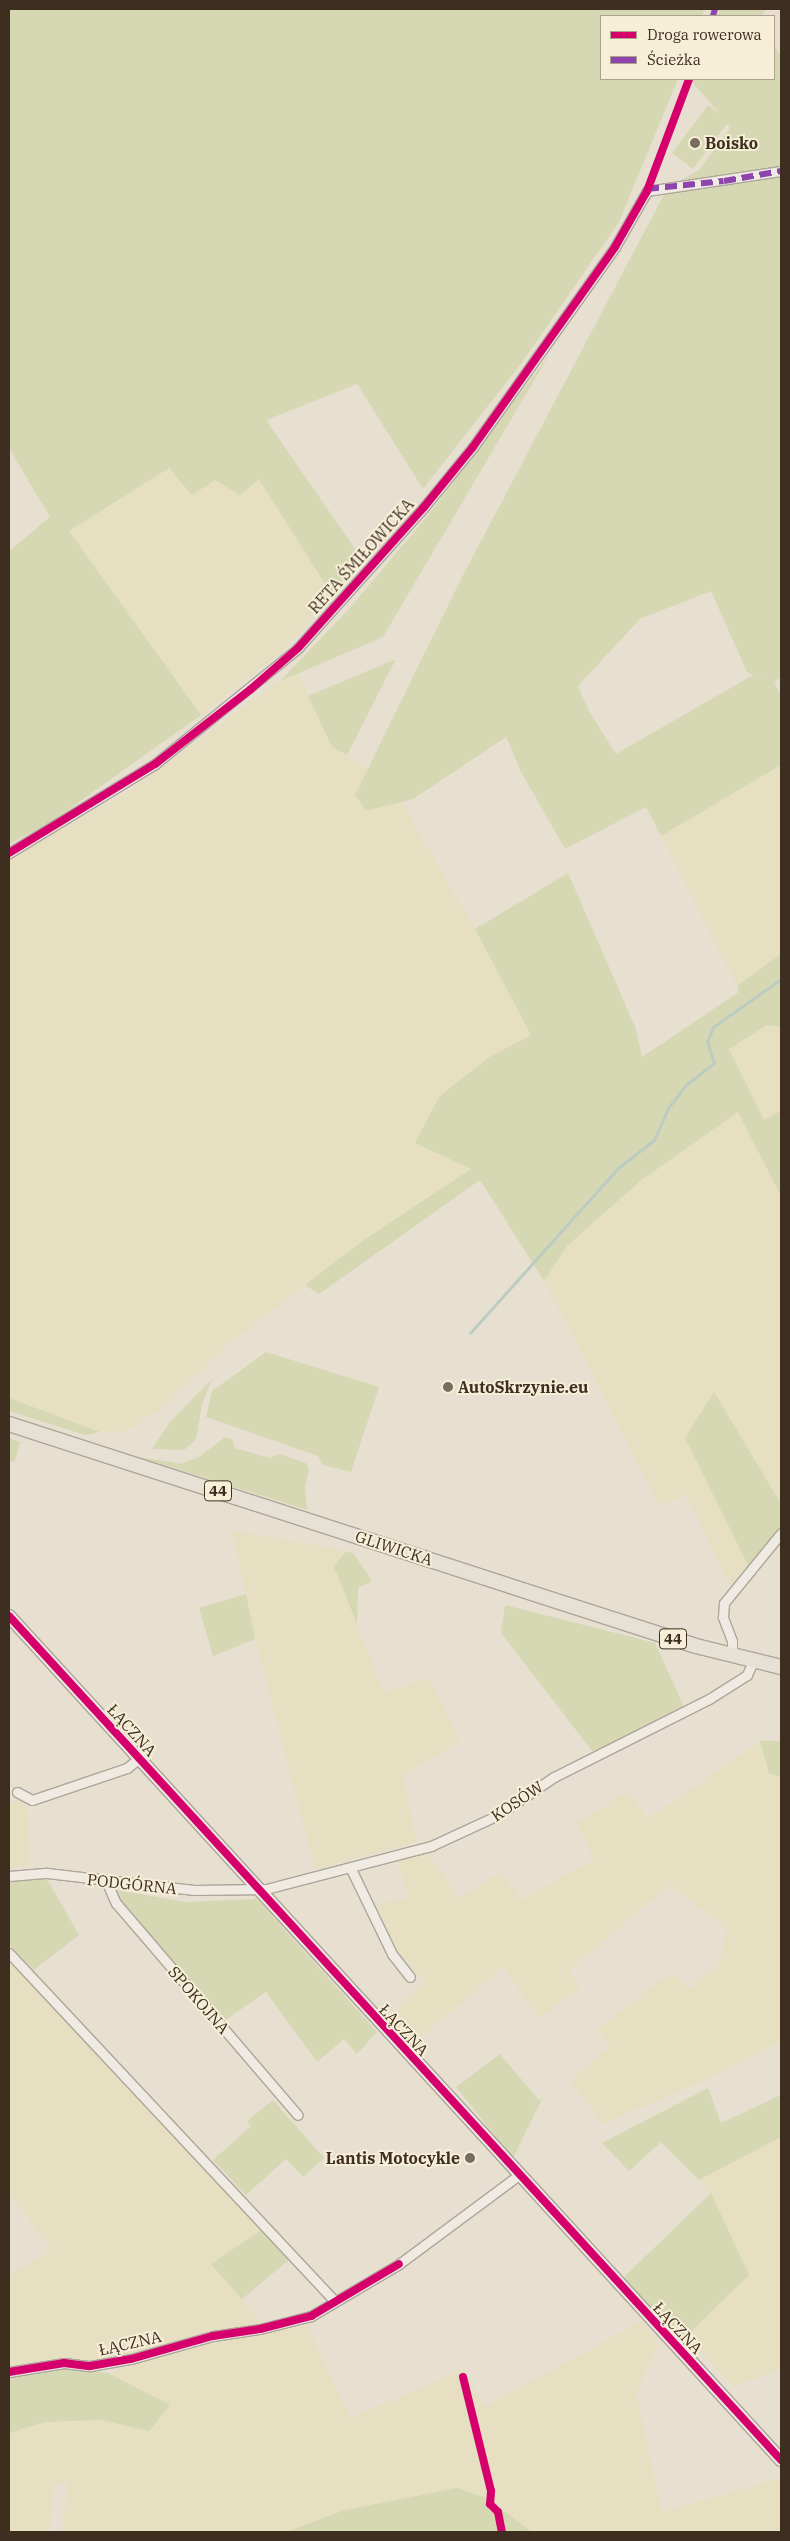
<!DOCTYPE html>
<meta charset="utf-8">
<style>
body{margin:0}
#map{position:relative;width:790px;height:2541px;overflow:hidden;background:#e7e0d1;font-family:"IBM Plex Serif",serif}
div>[style]{position:absolute}
.farmland>*{inset:0;background:#e6dfc2}
.green>*{inset:0;background:#d6d7b3}
.stream>*{height:3px;margin:-1.5px;padding:0 1.5px;transform-origin:1.5px;border-radius:1.5px;background:#bcccc2}
.roads{filter:drop-shadow(1px 0 #ada599) drop-shadow(-1px 0 #ada599) drop-shadow(0 1px #ada599) drop-shadow(0 -1px #ada599)}
.street>*{height:9px;margin:-4.5px;padding:0 4.5px;transform-origin:4.5px;border-radius:4.5px;background:#efebe3}
.secondary>*{height:12px;margin:-6px;padding:0 6px;transform-origin:6px;border-radius:6px;background:#efebe3}
.primary>*{height:14px;margin:-7px;padding:0 7px;transform-origin:7px;border-radius:7px;background:#e6e1d4}
.quiet>*{height:6px;margin-top:-3px;transform-origin:0;background:repeating-linear-gradient(90deg,#8e44ad 0 12px,transparent 0 18px)}
.cycleway>*{height:8px;margin:-4px;padding:0 4px;transform-origin:4px;border-radius:4px;background:#d6006c}
.dots>*{width:14px;height:14px;translate:-50% -50%;box-sizing:border-box;border:2px solid #f7eed8;border-radius:50%}
span{translate:-50% -50%;white-space:nowrap;text-align:center;line-height:1.15;-webkit-text-stroke:4px #f7eed8;paint-order:stroke}
.shield-label span{padding:1px 4px;background:#f7eed8;border:1px solid;border-radius:4px;-webkit-text-stroke-width:0}
.shield-label{font-size:15px;color:#3d2e20;font-weight:700}
.poi-label{font-size:16px;color:#3d2e20;font-weight:700}
.left{translate:0 -50%;text-align:left}
.right{translate:-100% -50%;text-align:right}
.street-label{font-size:16px;color:#3d2e20}
.frame{position:absolute;inset:0;border:10px solid #3d2e20;pointer-events:none}
.legend{position:absolute;left:600px;top:15px;width:175px;height:65px;box-sizing:border-box;background:#f7eed8;border:1px solid #ada18e;margin:0;padding:6px 9px;list-style:none;font-size:15px;color:#3d2e20}
.legend li{display:flex;align-items:center;gap:10px;height:25px}
.legend b{width:25px;border:1px solid #ada18e}
</style>
<div id="map">
<div class="farmland">
<i style="clip-path:polygon(169px 468px,215px 479px,259px 479px,332px 595px,285px 649px,201px 715px,69px 531px)"></i>
<i style="clip-path:polygon(298px 673px,332px 747px,368px 768px,355px 795px,401px 802px,475px 929px,531px 1035px,488px 1058px,416px 1143px,472px 1169px,364px 1240px,230px 1343px,155px 1413px,123px 1432px,100px 1432px,9px 1398px,9px 859px,126px 793px,280px 681px)"></i>
<i style="clip-path:polygon(781px 765px,781px 954px,737px 986px,661px 836px)"></i>
<i style="clip-path:polygon(767px 1025px,781px 1027px,781px 1111px,764px 1120px,729px 1048px)"></i>
<i style="clip-path:polygon(738px 1111px,781px 1196px,781px 1504px,714px 1393px,686px 1438px,749px 1567px,731px 1587px,686px 1494px,660px 1506px,544px 1281px,567px 1246px,640px 1181px)"></i>
<i style="clip-path:polygon(232px 1530px,346px 1551px,334px 1567px,384px 1692px,430px 1678px,460px 1741px,403px 1775px,417px 1842px,315px 1869px,255px 1639px)"></i>
<i style="clip-path:polygon(760px 1741px,769px 1772px,781px 1777px,781px 2041px,705px 2080px,603px 2124px,570px 2080px,611px 2046px,597px 2030px,671px 1972px,689px 1990px,720px 1962px,727px 1929px,670px 1884px,569px 1971px,580px 1988px,539px 2018px,503px 1967px,413px 2044px,387px 2017px,425px 1983px,397px 1950px,376px 1904px,409px 1898px,396px 1858px,428px 1854px,459px 1898px,500px 1872px,522px 1900px,593px 1859px,577px 1822px,628px 1792px,648px 1819px)"></i>
<i style="clip-path:polygon(26px 1797px,30px 1865px,9px 1868px,9px 1805px)"></i>
<i style="clip-path:polygon(9px 1959px,261px 2230px,212px 2264px,264px 2325px,78px 2368px,9px 2370px,9px 2275px,52px 2249px,9px 2194px)"></i>
<i style="clip-path:polygon(781px 2137px,781px 2369px,733px 2387px,686px 2335px,749px 2275px,711px 2193px,699px 2180px)"></i>
<i style="clip-path:polygon(642px 2321px,659px 2345px,636px 2393px,662px 2512px,781px 2478px,781px 2532px,532px 2532px,486px 2498px,384px 2503px,345px 2510px,286px 2532px,62px 2532px,68px 2481px,54px 2485px,49px 2532px,9px 2532px,9px 2433px,45px 2422px,101px 2420px,149px 2431px,170px 2405px,108px 2373px,195px 2347px,307px 2325px,350px 2418px,464px 2369px,484px 2407px)"></i>
</div>
<div class="green">
<i style="clip-path:polygon(9px 9px,704px 9px,702px 16px,601px 16px,601px 79px,678px 79px,619px 222px,523px 361px,423px 489px,357px 384px,266px 420px,362px 559px,332px 595px,259px 479px,240px 495px,215px 480px,192px 495px,169px 468px,69px 531px,201px 715px,48px 824px,9px 844px,9px 551px,50px 517px,9px 448px)"></i>
<i style="clip-path:polygon(720px 9px,767px 9px,761px 16px,717px 16px)"></i>
<i style="clip-path:polygon(evenodd,774px 45px,781px 56px,781px 677px,774px 682px,781px 695px,781px 765px,661px 836px,646px 807px,565px 849px,521px 772px,506px 737px,413px 799px,366px 811px,355px 795px,462px 577px,668px 187px,699px 170px,730px 128px,727px 124px,693px 169px,672px 153px,708px 105px,720px 114px,692px 82px,693px 79px,774px 79px,774px 45px,711px 591px,747px 672px,762px 678px,753px 675px,616px 754px,589px 711px,578px 686px,640px 619px,711px 591px)"></i>
<i style="clip-path:polygon(549px 355px,383px 637px,280px 681px,349px 609px,429px 514px)"></i>
<i style="clip-path:polygon(396px 659px,347px 755px,332px 747px,308px 696px)"></i>
<i style="clip-path:polygon(568px 873px,636px 1029px,642px 1057px,739px 992px,737px 986px,781px 954px,781px 1027px,767px 1025px,729px 1049px,764px 1120px,781px 1111px,781px 1196px,738px 1112px,640px 1181px,567px 1246px,544px 1281px,480px 1180px,319px 1294px,305px 1285px,364px 1240px,471px 1169px,415px 1143px,439px 1097px,488px 1058px,531px 1035px,475px 929px)"></i>
<i style="clip-path:polygon(266px 1352px,379px 1387px,351px 1472px,323px 1465px,318px 1456px,206px 1417px,212px 1391px)"></i>
<i style="clip-path:polygon(212px 1379px,202px 1404px,196px 1440px,184px 1450px,152px 1449px,169px 1423px)"></i>
<i style="clip-path:polygon(714px 1392px,781px 1504px,781px 1525px,749px 1567px,685px 1438px)"></i>
<i style="clip-path:polygon(9px 1398px,100px 1432px,85px 1435px,9px 1411px)"></i>
<i style="clip-path:polygon(225px 1437px,232px 1439px,235px 1448px,270px 1458px,279px 1454px,306px 1463px,309px 1469px,305px 1486px,307px 1510px,135px 1456px,181px 1464px,199px 1457px)"></i>
<i style="clip-path:polygon(9px 1438px,20px 1442px,15px 1461px,9px 1462px)"></i>
<i style="clip-path:polygon(346px 1551px,354px 1554px,372px 1581px,358px 1588px,357px 1624px,334px 1567px)"></i>
<i style="clip-path:polygon(246px 1594px,255px 1639px,213px 1656px,199px 1608px)"></i>
<i style="clip-path:polygon(505px 1605px,655px 1643px,685px 1709px,602px 1755px,592px 1751px,501px 1633px)"></i>
<i style="clip-path:polygon(760px 1741px,781px 1741px,781px 1777px,769px 1773px)"></i>
<i style="clip-path:polygon(30px 1875px,47px 1879px,79px 1935px,34px 1970px,9px 1945px,9px 1880px)"></i>
<i style="clip-path:polygon(116px 1890px,186px 1902px,257px 1899px,377px 2032px,357px 2054px,344px 2039px,317px 2062px,266px 1992px,224px 2021px,121px 1901px)"></i>
<i style="clip-path:polygon(500px 2054px,539px 2100px,543px 2097px,513px 2158px,456px 2087px)"></i>
<i style="clip-path:polygon(708px 2088px,721px 2123px,781px 2095px,781px 2137px,699px 2180px,661px 2142px,629px 2171px,602px 2143px)"></i>
<i style="clip-path:polygon(273px 2100px,324px 2158px,303px 2177px,286px 2159px,246px 2195px,213px 2160px,251px 2126px,247px 2121px)"></i>
<i style="clip-path:polygon(711px 2193px,749px 2275px,681px 2341px,623px 2278px)"></i>
<i style="clip-path:polygon(261px 2230px,289px 2260px,242px 2299px,211px 2264px)"></i>
<i style="clip-path:polygon(43px 2363px,108px 2373px,170px 2405px,149px 2431px,101px 2420px,45px 2422px,9px 2433px,9px 2370px)"></i>
<i style="clip-path:polygon(457px 2488px,486px 2498px,532px 2532px,286px 2532px,345px 2510px)"></i>
</div>
<div class="stream">
<i style="left:470px;top:1333px;width:222px;rotate:-48.1deg"></i>
<i style="left:618px;top:1168px;width:46px;rotate:-37.9deg"></i>
<i style="left:654px;top:1140px;width:35px;rotate:-66deg"></i>
<i style="left:668px;top:1108px;width:31px;rotate:-52deg"></i>
<i style="left:687px;top:1084px;width:34px;rotate:-38deg"></i>
<i style="left:714px;top:1063px;width:22px;rotate:-108deg"></i>
<i style="left:707px;top:1042px;width:16px;rotate:-68deg"></i>
<i style="left:713px;top:1027px;width:83px;rotate:-35.2deg"></i>
</div>
<div class="roads">
<div class="street">
<i style="left:9px;top:853px;width:171px;rotate:-31.4deg"></i>
<i style="left:155px;top:764px;width:184px;rotate:-39deg"></i>
<i style="left:298px;top:648px;width:189px;rotate:-48.2deg"></i>
<i style="left:424px;top:507px;width:77px;rotate:-50.8deg"></i>
<i style="left:473px;top:447px;width:245px;rotate:-54.6deg"></i>
<i style="left:615px;top:247px;width:64px;rotate:-60.3deg"></i>
<i style="left:647px;top:191px;width:135px;rotate:-8.5deg"></i>
<i style="left:732px;top:1656px;width:15px;rotate:-90deg"></i>
<i style="left:732px;top:1641px;width:26px;rotate:-111deg"></i>
<i style="left:723px;top:1617px;width:14px;rotate:-86deg"></i>
<i style="left:724px;top:1603px;width:90px;rotate:-50.8deg"></i>
<i style="left:17px;top:1792px;width:17px;rotate:28deg"></i>
<i style="left:32px;top:1800px;width:100px;rotate:-18.6deg"></i>
<i style="left:127px;top:1768px;width:16px;rotate:-40deg"></i>
<i style="left:351px;top:1869px;width:94px;rotate:64.2deg"></i>
<i style="left:392px;top:1954px;width:29px;rotate:52deg"></i>
<i style="left:9px;top:1876px;width:38px;rotate:-5deg"></i>
<i style="left:47px;top:1873px;width:148px;rotate:6.6deg"></i>
<i style="left:194px;top:1890px;width:72px;rotate:-0.8deg"></i>
<i style="left:266px;top:1889px;width:171px;rotate:-14.6deg"></i>
<i style="left:431px;top:1846px;width:74px;rotate:-24.8deg"></i>
<i style="left:498px;top:1815px;width:68px;rotate:-34.2deg"></i>
<i style="left:554px;top:1777px;width:174px;rotate:-26.7deg"></i>
<i style="left:709px;top:1699px;width:45px;rotate:-32.3deg"></i>
<i style="left:747px;top:1675px;width:15px;rotate:-67deg"></i>
<i style="left:106px;top:1881px;width:24px;rotate:66deg"></i>
<i style="left:116px;top:1903px;width:279px;rotate:49.4deg"></i>
<i style="left:9px;top:1953px;width:475px;rotate:46.9deg"></i>
<i style="left:9px;top:2372px;width:56px;rotate:-9.3deg"></i>
<i style="left:64px;top:2363px;width:26px;rotate:7deg"></i>
<i style="left:90px;top:2366px;width:42px;rotate:-9.7deg"></i>
<i style="left:131px;top:2359px;width:85px;rotate:-15.7deg"></i>
<i style="left:213px;top:2336px;width:48px;rotate:-8.5deg"></i>
<i style="left:260px;top:2329px;width:53px;rotate:-14.3deg"></i>
<i style="left:311px;top:2316px;width:102px;rotate:-30.6deg"></i>
<i style="left:399px;top:2264px;width:149px;rotate:-36.6deg"></i>
</div>
<div class="secondary">
<i style="left:9px;top:1616px;width:1144px;rotate:47.55deg"></i>
</div>
<div class="primary">
<i style="left:9px;top:1424px;width:722px;rotate:17.91deg"></i>
<i style="left:696px;top:1646px;width:88px;rotate:13.9deg"></i>
</div>
</div>
<div class="quiet">
<i style="left:713px;top:16px;width:7px;rotate:-74deg"></i>
<i style="left:647px;top:189px;width:77px;rotate:-5.9deg"></i>
<i style="left:724px;top:181px;width:58px;rotate:-10deg"></i>
</div>
<div class="cycleway">
<i style="left:9px;top:853px;width:171px;rotate:-31.4deg"></i>
<i style="left:155px;top:764px;width:122px;rotate:-38deg"></i>
<i style="left:251px;top:689px;width:62px;rotate:-41.1deg"></i>
<i style="left:298px;top:648px;width:189px;rotate:-48.2deg"></i>
<i style="left:424px;top:507px;width:77px;rotate:-50.8deg"></i>
<i style="left:473px;top:447px;width:245px;rotate:-54.6deg"></i>
<i style="left:615px;top:247px;width:64px;rotate:-60.3deg"></i>
<i style="left:647px;top:191px;width:120px;rotate:-69.4deg"></i>
<i style="left:9px;top:1616px;width:1144px;rotate:47.55deg"></i>
<i style="left:9px;top:2372px;width:56px;rotate:-9.3deg"></i>
<i style="left:64px;top:2363px;width:26px;rotate:7deg"></i>
<i style="left:90px;top:2366px;width:42px;rotate:-9.7deg"></i>
<i style="left:131px;top:2359px;width:85px;rotate:-15.7deg"></i>
<i style="left:213px;top:2336px;width:48px;rotate:-8.5deg"></i>
<i style="left:260px;top:2329px;width:53px;rotate:-14.3deg"></i>
<i style="left:311px;top:2316px;width:102px;rotate:-30.6deg"></i>
<i style="left:463px;top:2377px;width:117px;rotate:76.2deg"></i>
<i style="left:491px;top:2491px;width:13px;rotate:94deg"></i>
<i style="left:490px;top:2504px;width:11px;rotate:45deg"></i>
<i style="left:498px;top:2512px;width:20px;rotate:79deg"></i>
</div>
<div class="dots">
<i style="left:695px;top:143px;background:#786c5e"></i>
<i style="left:448px;top:1387px;background:#786c5e"></i>
<i style="left:470px;top:2158px;background:#786c5e"></i>
</div>
<div class="shield-label">
<span style="left:218px;top:1491px">44</span>
<span style="left:673px;top:1639px">44</span>
</div>
<div class="poi-label">
<span class="left" style="left:705px;top:143px">Boisko</span>
<span class="left" style="left:458px;top:1387px">AutoSkrzynie.eu</span>
<span class="right" style="left:460px;top:2158px">Lantis Motocykle</span>
</div>
<div class="street-label">
<span style="left:361px;top:556px;rotate:-48deg">RETA ŚMIŁOWICKA</span>
<span style="left:394px;top:1548px;rotate:18deg">GLIWICKA</span>
<span style="left:132px;top:1730px;rotate:48deg">ŁĄCZNA</span>
<span style="left:517px;top:1801px;rotate:-34deg">KOSÓW</span>
<span style="left:132px;top:1884px;rotate:6deg">PODGÓRNA</span>
<span style="left:199px;top:2000px;rotate:49deg">SPOKOJNA</span>
<span style="left:404px;top:2030px;rotate:47deg">ŁĄCZNA</span>
<span style="left:678px;top:2328px;rotate:47deg">ŁĄCZNA</span>
<span style="left:130px;top:2343px;rotate:-13deg">ŁĄCZNA</span>
</div>
<div class="frame"></div>
<ul class="legend">
<li><b style="height:6px;background:#d6006c"></b>Droga rowerowa</li>
<li><b style="height:6px;background:#8e44ad"></b>Ścieżka</li>
</ul>
</div>
